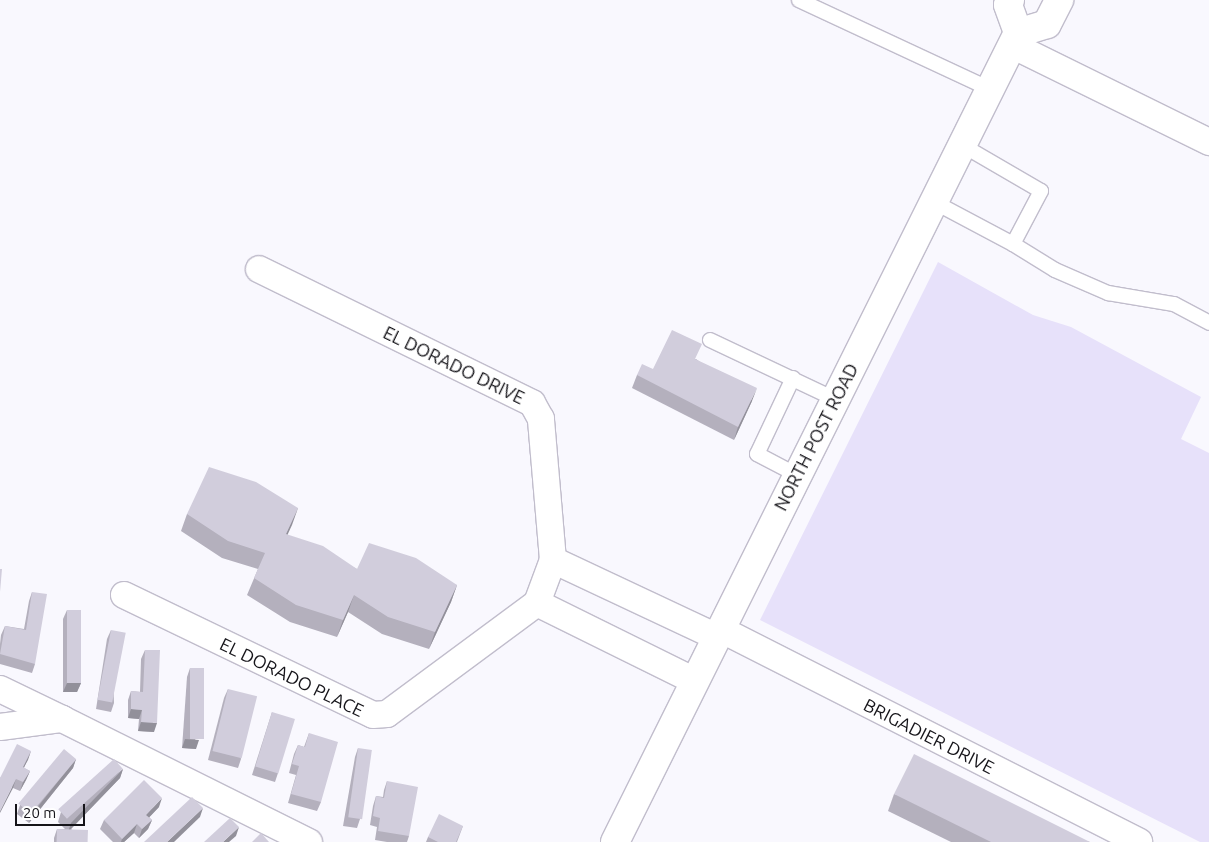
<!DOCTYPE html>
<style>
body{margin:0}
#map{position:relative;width:1209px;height:842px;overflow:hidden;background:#f9f8fe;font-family:Ubuntu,sans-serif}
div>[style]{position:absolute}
.green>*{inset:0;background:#e7e1fa}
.roads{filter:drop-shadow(1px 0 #c1bdcc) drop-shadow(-1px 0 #c1bdcc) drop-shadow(0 1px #c1bdcc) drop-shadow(0 -1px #c1bdcc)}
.service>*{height:14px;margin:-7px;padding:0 7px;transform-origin:7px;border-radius:7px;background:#fff}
.minor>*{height:26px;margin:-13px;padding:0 13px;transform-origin:13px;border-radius:13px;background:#fff}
.primary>*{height:28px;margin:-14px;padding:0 14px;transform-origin:14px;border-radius:14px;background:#fff}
.wall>*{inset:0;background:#b4b0bd}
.shaded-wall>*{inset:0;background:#92909a}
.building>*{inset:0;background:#d1cddc;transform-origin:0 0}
span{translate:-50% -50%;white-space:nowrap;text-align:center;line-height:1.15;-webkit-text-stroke:5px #fff;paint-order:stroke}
.street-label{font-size:18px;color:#151419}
.scale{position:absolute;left:15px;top:804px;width:70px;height:22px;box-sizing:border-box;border:2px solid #151419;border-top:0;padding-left:6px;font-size:15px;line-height:18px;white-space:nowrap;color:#151419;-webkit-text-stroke:4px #fff;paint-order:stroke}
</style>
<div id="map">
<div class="green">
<i style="clip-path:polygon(938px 262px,1033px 315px,1071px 327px,1201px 397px,1181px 439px,1209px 453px,1209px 842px,1200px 842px,760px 620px)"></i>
</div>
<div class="roads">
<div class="service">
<i style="left:799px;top:0;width:211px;rotate:25deg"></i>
<i style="left:934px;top:202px;width:89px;rotate:28deg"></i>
<i style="left:1013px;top:244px;width:60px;rotate:-62.2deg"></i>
<i style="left:1041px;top:191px;width:91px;rotate:-149.8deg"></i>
<i style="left:1013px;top:244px;width:49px;rotate:31.8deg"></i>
<i style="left:1055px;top:270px;width:58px;rotate:23.5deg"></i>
<i style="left:1108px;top:293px;width:67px;rotate:9.5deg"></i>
<i style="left:1174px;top:304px;width:40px;rotate:28deg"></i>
<i style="left:710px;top:340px;width:138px;rotate:25.3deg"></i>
<i style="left:793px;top:378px;width:84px;rotate:115.3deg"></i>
<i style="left:757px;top:454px;width:45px;rotate:27.7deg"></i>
</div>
<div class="minor">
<i style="left:1012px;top:45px;width:220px;rotate:26.2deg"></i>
<i style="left:553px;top:560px;width:181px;rotate:25.2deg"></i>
<i style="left:124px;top:595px;width:276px;rotate:25.7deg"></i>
<i style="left:373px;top:715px;width:14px;rotate:-4deg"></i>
<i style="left:387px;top:714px;width:187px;rotate:-36.5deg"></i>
<i style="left:537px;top:603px;width:46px;rotate:-69.6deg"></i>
<i style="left:553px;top:560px;width:142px;rotate:-94.9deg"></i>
<i style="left:541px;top:419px;width:18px;rotate:-119deg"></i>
<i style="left:532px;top:403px;width:304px;rotate:-153.9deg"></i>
<i style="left:537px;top:603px;width:176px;rotate:26.3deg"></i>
<i style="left:720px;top:629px;width:470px;rotate:26.9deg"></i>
<i style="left:0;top:689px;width:69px;rotate:25.8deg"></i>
<i style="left:0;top:727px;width:63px;rotate:-7.4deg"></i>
<i style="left:62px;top:719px;width:276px;rotate:26.5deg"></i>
</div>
<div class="primary">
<i style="left:1010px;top:0;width:5px;rotate:112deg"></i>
<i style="left:1008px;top:5px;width:30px;rotate:70deg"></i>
<i style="left:615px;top:842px;width:904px;rotate:-63.52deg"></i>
<i style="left:1018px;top:33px;width:30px;rotate:-17deg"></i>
<i style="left:1047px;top:24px;width:27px;rotate:-63deg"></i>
</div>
</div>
<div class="wall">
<i style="clip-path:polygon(696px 359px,752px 401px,734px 440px,632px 388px,637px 375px,653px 369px)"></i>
<i style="clip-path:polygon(298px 508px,287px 535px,357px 569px,457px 585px,451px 602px,429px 649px,382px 634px,348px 612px,337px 637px,290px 622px,247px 595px,258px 569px,222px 558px,181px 531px,187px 514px)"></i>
<i style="clip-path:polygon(32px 592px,35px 664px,32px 673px,0 664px,0 644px,1px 635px,5px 626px,24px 629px,29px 601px)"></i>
<i style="clip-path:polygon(67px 610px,81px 683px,77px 692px,63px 692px,63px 619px)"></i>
<i style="clip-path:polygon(111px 630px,114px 703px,111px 712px,96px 709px,107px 639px)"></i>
<i style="clip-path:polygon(145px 650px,154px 732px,138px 731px,139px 719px,128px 718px,128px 700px,131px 691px,140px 692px,141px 659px)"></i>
<i style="clip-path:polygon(190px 668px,196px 749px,182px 748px,187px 677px)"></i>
<i style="clip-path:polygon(228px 689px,241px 759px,238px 768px,208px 760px,224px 698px)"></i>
<i style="clip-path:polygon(272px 712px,278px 773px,275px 782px,252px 775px)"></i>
<i style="clip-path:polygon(309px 733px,321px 802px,317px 811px,288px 803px,296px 775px,289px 773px,294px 754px,298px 745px,304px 747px)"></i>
<i style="clip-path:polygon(358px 748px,360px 819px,357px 828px,343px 826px,355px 757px)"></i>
<i style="clip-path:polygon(31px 751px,24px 768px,30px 771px,26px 780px,20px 791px,13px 788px,0 778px)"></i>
<i style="clip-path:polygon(76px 759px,73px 768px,29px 823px,17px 814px,20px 805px)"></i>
<i style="clip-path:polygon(123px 769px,120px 778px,71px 829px,87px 842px,54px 842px,54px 838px,57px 829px,65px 829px,58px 822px,61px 812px)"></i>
<i style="clip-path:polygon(387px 781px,409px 836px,407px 842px,387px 842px,375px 840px,377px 827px,370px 825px,373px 806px,376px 796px,383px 797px,384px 790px)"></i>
<i style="clip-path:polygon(894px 794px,1090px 842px,951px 842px,888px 811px)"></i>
<i style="clip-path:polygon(159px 807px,149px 817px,152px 820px,148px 829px,139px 838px,134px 833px,124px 842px,113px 842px,100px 829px,104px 820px)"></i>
<i style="clip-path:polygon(463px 826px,457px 842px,426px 842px,428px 837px)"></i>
</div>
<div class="shaded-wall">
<i style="clip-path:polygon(757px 388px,752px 401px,734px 440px,738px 427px)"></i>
<i style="clip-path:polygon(298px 508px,292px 525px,280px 551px,286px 534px)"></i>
<i style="clip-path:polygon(457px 585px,451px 602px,429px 649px,435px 632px)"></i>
<i style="clip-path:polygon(354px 595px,348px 612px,337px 637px,343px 620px)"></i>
<i style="clip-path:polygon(67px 683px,81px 683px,77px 692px,63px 692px)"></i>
<i style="clip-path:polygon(131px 709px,142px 710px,139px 719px,128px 718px)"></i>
<i style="clip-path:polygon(141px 722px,157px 723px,154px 732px,138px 731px)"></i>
<i style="clip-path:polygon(185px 739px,199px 740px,196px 749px,182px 748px)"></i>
<i style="clip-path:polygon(31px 751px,28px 760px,19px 776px,23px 767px)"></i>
<i style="clip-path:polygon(76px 759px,73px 768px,29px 823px,32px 814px)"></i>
<i style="clip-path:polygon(123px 769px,120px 778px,68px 832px,71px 823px)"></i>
<i style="clip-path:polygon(30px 771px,26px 780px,20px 791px,23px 782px)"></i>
<i style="clip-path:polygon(16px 779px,13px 788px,0 813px,0 811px)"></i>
<i style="clip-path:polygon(162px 798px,159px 807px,143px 824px,146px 815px)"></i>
<i style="clip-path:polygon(203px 808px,200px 817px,174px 842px,167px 842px)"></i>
<i style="clip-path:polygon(152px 820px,148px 829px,139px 838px,142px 829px)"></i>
<i style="clip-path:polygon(137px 824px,134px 833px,124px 842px,121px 842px,122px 839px)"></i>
<i style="clip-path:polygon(239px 827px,236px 836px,229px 842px,223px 842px)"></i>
</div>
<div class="building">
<i style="clip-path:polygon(672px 330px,702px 344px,695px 359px,757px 388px,738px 427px,637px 375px,642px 364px,653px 369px)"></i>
<i style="clip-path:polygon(209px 467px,256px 482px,298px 508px,286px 534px,323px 546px,357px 569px,369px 543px,416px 558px,457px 585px,435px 632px,388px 617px,354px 595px,343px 620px,296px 605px,254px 578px,265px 553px,228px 541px,187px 514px)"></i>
<i style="clip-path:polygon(0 569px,2px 569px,0 592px)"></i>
<i style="clip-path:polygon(32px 592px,47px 594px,35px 664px,0 654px,5px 626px,26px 630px)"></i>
<i style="left:67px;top:610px;width:14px;height:73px"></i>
<i style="left:111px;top:630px;width:15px;height:71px;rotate:11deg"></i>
<i style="clip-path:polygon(145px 650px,160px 650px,157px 723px,141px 722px,142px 710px,131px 709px,131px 691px,143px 692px)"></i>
<i style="left:190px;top:668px;width:14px;height:71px"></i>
<i style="left:228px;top:689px;width:30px;height:64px;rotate:14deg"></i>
<i style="left:272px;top:712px;width:24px;height:57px;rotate:17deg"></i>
<i style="clip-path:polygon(309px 733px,338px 742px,321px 802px,291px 794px,299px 766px,292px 764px,298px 745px,305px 747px)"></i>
<i style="clip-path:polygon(17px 744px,31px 751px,23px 767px,30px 771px,23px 782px,16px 779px,0 811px,0 778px)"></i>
<i style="left:358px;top:748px;width:14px;height:70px;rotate:8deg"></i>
<i style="left:64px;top:749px;width:16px;height:71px;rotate:40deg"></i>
<i style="clip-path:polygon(914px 754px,1090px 842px,991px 842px,894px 794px)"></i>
<i style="left:114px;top:759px;width:13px;height:75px;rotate:48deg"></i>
<i style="clip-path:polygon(144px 780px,162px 798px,146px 815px,152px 820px,142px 829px,137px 824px,122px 839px,104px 820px)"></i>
<i style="clip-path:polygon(387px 781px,418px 787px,409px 836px,378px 831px,380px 818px,373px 816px,376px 796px,384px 798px)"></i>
<i style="clip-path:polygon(192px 797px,203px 808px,167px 842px,144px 842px)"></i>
<i style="clip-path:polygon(439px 814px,463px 826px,456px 842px,438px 842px,428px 837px)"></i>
<i style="clip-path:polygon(230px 818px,239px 827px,223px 842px,204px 842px)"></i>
<i style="left:57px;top:829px;width:31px;height:13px;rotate:2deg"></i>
<i style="clip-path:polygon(261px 833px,269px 842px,252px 842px)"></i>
</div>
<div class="street-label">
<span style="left:454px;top:365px;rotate:26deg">EL DORADO DRIVE</span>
<span style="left:816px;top:437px;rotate:-63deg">NORTH POST ROAD</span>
<span style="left:292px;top:677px;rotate:26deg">EL DORADO PLACE</span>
<span style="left:929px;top:736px;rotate:27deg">BRIGADIER DRIVE</span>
</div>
<div class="scale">20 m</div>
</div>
